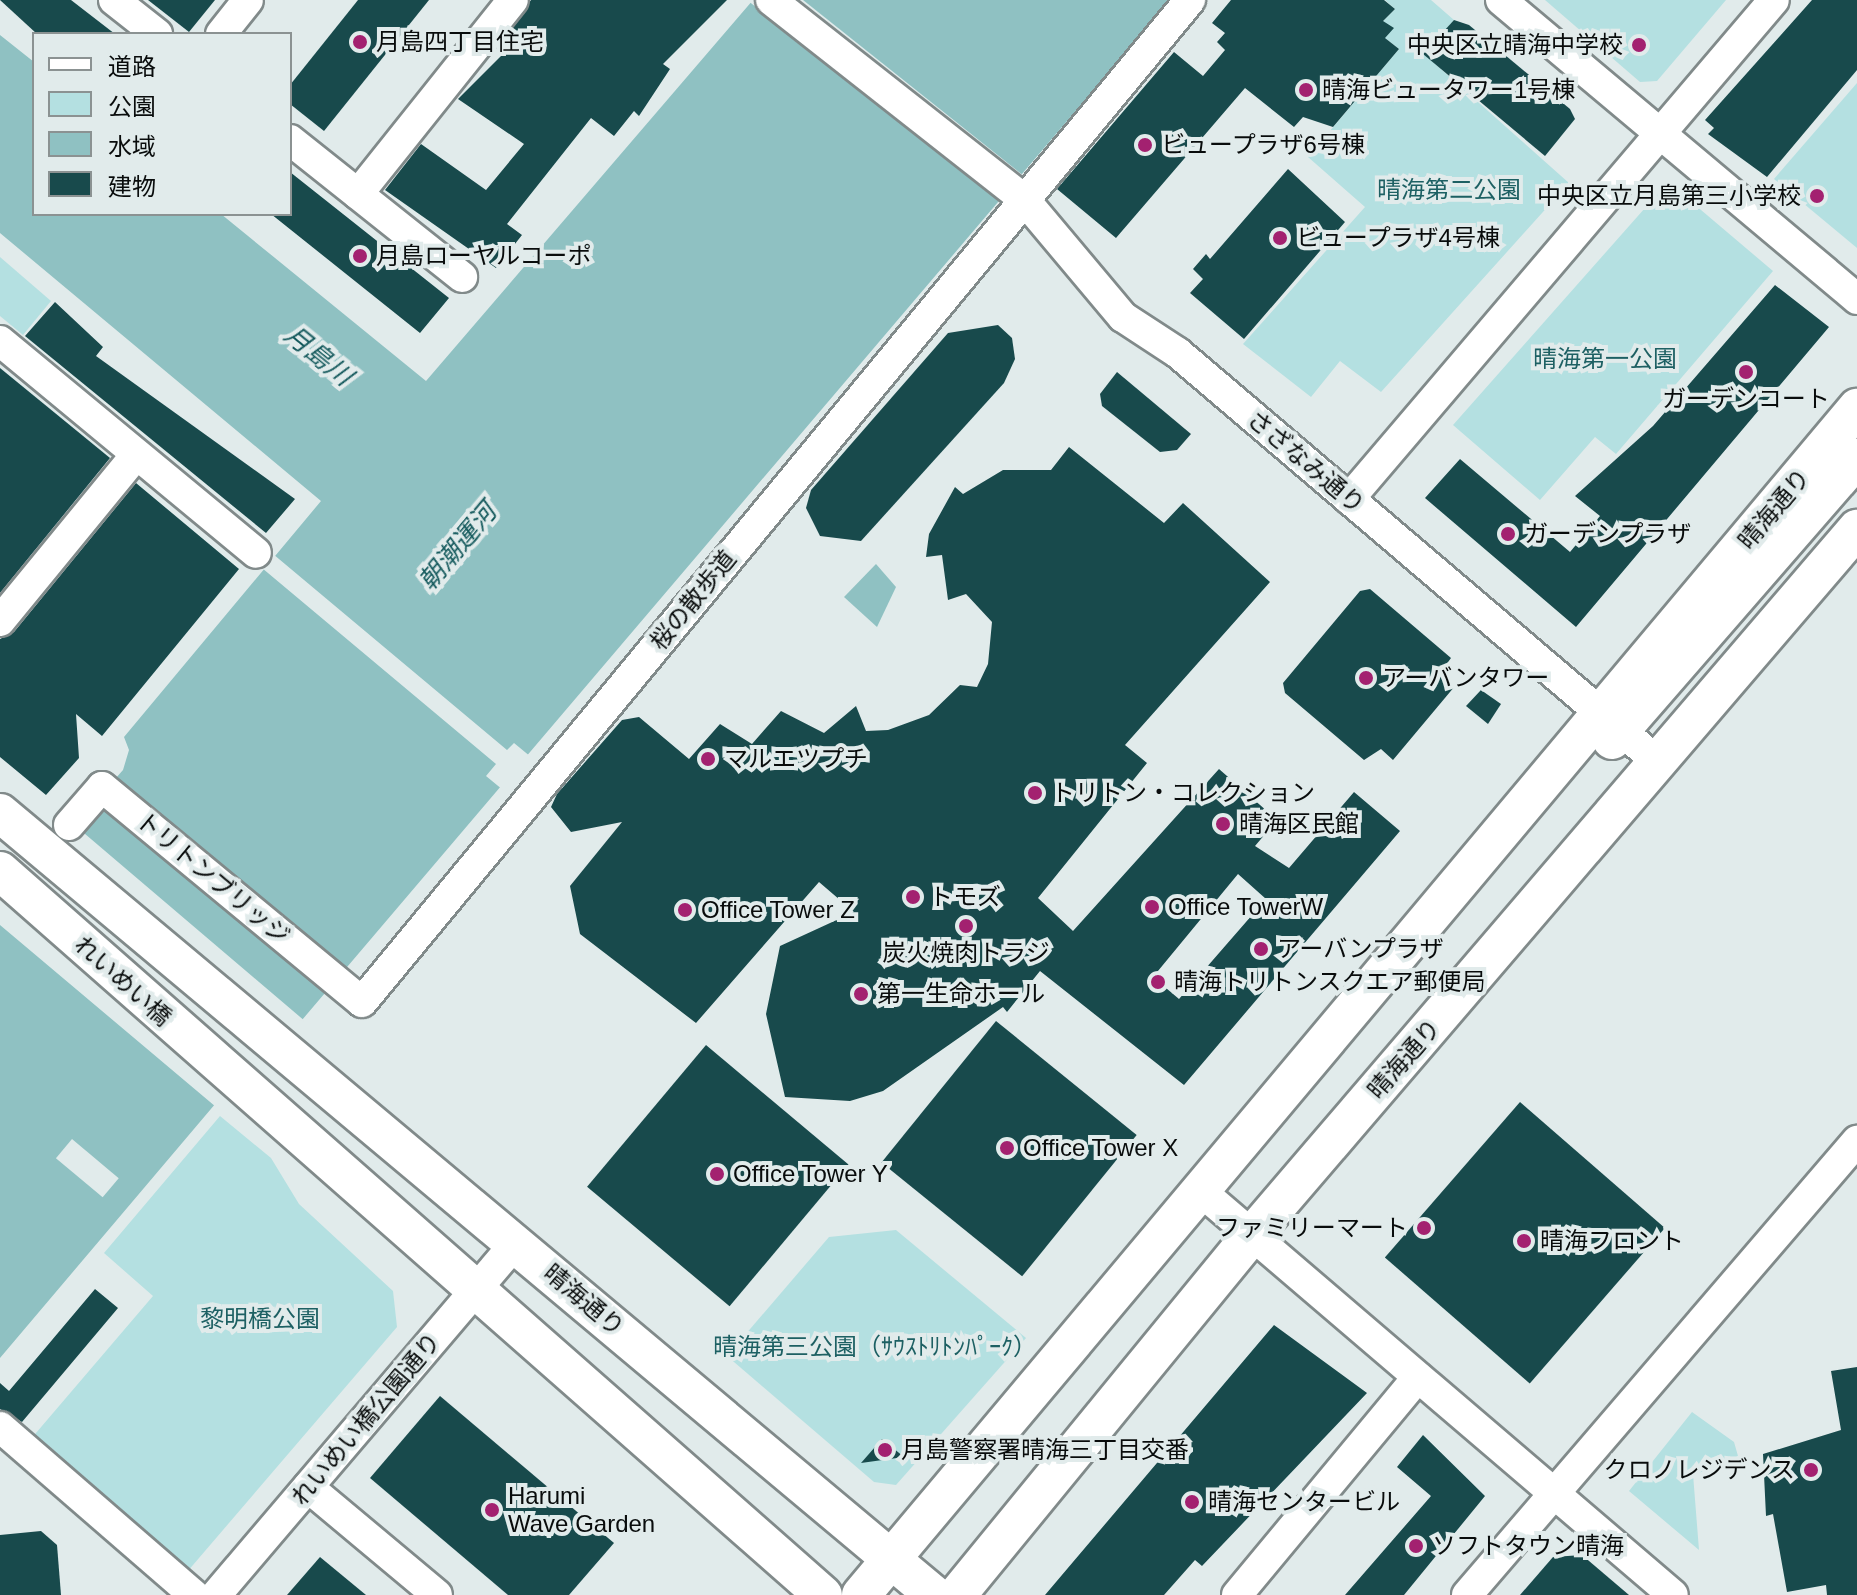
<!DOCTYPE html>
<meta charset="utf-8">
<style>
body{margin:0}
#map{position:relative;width:1857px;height:1595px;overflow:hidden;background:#e1ebeb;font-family:Helvetica,"Noto Sans JP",sans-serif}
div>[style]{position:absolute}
.green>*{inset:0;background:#b4e0e1}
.water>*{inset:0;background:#8fc1c2}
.pier>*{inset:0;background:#e1ebeb;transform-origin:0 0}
.building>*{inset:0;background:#184a4c;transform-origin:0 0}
.roads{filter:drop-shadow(2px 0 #818a8a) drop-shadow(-2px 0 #818a8a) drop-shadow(0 2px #818a8a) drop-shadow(0 -2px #818a8a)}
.minor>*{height:30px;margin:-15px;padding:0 15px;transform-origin:15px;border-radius:15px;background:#fff}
.major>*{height:38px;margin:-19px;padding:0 19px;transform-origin:19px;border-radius:19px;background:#fff}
.dots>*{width:22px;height:22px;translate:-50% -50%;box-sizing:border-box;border:4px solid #e1ebeb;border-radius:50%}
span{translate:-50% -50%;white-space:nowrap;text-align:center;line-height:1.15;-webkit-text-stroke:8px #e1ebeb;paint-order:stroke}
.poi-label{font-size:24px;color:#090c0c}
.left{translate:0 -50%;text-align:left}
.right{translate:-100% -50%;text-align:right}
.park-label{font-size:24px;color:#1d6063}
.street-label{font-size:24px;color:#090c0c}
.water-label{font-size:26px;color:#155a5d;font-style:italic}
.legend{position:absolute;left:32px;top:32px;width:260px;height:184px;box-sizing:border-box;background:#e1ebeb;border:2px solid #8b9292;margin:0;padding:10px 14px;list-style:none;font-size:24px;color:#090c0c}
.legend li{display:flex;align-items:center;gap:16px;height:40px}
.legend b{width:40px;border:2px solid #8b9292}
</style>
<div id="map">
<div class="green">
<i style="clip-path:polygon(1385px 0,1431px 0,1454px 20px,1424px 54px,1569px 183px,1381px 392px,1340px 361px,1311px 397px,1243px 344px,1365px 207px,1308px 157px,1399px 49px,1385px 38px,1383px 21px,1395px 9px)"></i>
<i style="clip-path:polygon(1545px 0,1726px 0,1657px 81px,1640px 82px)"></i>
<i style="clip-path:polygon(1857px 83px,1857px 248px,1774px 179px)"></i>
<i style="clip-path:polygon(1668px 182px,1773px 271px,1616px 454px,1595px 437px,1540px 500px,1453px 425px)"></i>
<i style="clip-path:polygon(0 257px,51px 301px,23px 335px,0 316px)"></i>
<i style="clip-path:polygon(220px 1116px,271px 1158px,299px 1204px,393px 1291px,397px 1327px,187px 1572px,30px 1440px,153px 1296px,104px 1253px)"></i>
<i style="clip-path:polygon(896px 1230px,1026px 1338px,896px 1485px,874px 1482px,727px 1356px,829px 1237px)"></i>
<i style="clip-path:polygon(1692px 1412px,1734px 1442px,1740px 1463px,1693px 1474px,1699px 1550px,1629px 1491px)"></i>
</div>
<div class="water">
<i style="clip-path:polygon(753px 0,1170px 0,302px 1020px,293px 1012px,0 1358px,0 910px,123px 770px,129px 750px,124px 737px,321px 501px,0 233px,0 35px,34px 62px,34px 214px,221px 214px,426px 381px)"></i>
<i style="clip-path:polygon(876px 564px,896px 587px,877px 627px,844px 597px)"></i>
</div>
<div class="pier">
<i style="clip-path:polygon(747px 0,803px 0,1024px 176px,1003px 203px)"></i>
<i style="clip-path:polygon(273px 554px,507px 750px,514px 743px,531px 757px,503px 790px,486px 776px,496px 764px,262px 568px)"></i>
<i style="clip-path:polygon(71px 822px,306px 1022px,292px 1018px,216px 1107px,0 925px,0 904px)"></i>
<i style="left:72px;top:1139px;width:61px;height:25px;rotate:40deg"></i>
</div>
<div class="building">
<i style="clip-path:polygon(0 0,71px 0,115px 34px,37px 34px)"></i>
<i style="clip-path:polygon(148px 0,215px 0,189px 32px)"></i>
<i style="clip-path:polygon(358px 0,429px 0,324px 131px,290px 104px,290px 85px)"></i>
<i style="clip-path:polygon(531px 0,727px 0,663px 64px,670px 69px,639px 116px,634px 111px,614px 136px,591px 118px,507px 224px,522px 235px,496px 268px,385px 190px,421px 144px,486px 190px,524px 144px,458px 99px,506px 51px,499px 46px)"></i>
<i style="clip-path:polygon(1231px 0,1384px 0,1395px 9px,1383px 21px,1394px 28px,1385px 38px,1399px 49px,1333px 127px,1303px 117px,1294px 127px,1245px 88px,1116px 238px,1057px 189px,1174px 52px,1203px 76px,1225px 50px,1217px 42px,1225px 33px,1212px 23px)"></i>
<i style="clip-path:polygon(1812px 0,1857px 0,1857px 70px,1767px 177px,1708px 134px,1714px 128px,1705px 120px)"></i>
<i style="clip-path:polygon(1454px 20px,1469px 25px,1570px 109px,1575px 119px,1545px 156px,1423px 54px)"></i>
<i style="clip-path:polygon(1288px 169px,1345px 222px,1244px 339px,1190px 293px,1203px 279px,1193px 269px,1206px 254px,1210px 259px)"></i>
<i style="clip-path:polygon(290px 172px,449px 298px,420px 333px,271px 214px,290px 214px)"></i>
<i style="clip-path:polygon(1775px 285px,1829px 327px,1576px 627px,1425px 498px,1460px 459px,1570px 552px,1600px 516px,1575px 496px,1653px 426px)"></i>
<i style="clip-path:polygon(55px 302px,103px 347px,96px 356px,295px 499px,266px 533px,25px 336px)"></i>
<i style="clip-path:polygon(998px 325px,1012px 338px,1015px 359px,1004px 383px,861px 541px,820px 536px,806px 508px,811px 490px,948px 333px)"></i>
<i style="clip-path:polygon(0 368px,110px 458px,0 593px)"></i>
<i style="clip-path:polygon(1117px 372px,1191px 434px,1177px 450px,1160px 452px,1102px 406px,1100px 394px)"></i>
<i style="clip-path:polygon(evenodd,1069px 447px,1164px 523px,1183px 503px,1270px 582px,1125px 745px,1147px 763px,1038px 898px,1073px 931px,1219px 769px,1277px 820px,1255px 846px,1289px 868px,1354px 792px,1400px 831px,1184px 1085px,1040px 971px,1007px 1012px,1003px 1007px,883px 1091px,850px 1101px,785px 1097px,766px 1014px,780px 946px,854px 912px,819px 882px,696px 1023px,580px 934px,570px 886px,622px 822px,571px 832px,551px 807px,557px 794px,622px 720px,639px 717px,689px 759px,720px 724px,752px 744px,781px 711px,824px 733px,856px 706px,866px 731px,888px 730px,929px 715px,960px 685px,977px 687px,988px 664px,992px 622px,966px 594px,948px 600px,942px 555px,926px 557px,929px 534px,955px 487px,963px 494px,1003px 470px,1051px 470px,1069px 447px,1238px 874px,1266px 899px,1179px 999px,1153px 977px,1238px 874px)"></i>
<i style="clip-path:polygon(136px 483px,239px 569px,102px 736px,76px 714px,79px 758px,46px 795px,0 757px,0 639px,14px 632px)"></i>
<i style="clip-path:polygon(1370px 589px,1451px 658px,1440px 673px,1455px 686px,1393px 760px,1381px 749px,1364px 760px,1285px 693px,1283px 683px,1360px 591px)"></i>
<i style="clip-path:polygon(1481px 690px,1501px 704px,1488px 724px,1466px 706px)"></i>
<i style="left:996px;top:1021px;width:181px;height:182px;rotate:39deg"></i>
<i style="left:706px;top:1045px;width:186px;height:185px;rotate:40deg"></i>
<i style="left:1520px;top:1102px;width:192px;height:206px;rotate:41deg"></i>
<i style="clip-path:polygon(95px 1289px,118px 1308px,22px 1422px,0 1409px,0 1383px,9px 1391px)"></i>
<i style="clip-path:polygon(1274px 1325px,1367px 1393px,1202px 1566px,1195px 1560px,1164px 1595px,1045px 1595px)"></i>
<i style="clip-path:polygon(1857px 1367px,1857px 1595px,1827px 1595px,1826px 1585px,1787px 1592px,1773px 1514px,1766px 1516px,1763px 1454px,1841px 1430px,1831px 1371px)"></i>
<i style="clip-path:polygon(440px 1396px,614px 1543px,569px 1595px,508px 1595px,370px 1478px)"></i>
<i style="clip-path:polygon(1423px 1435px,1485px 1496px,1404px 1595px,1345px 1595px,1431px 1496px,1397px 1467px)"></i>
<i style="clip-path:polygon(882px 1439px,904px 1457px,861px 1463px)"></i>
<i style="clip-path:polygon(41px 1531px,57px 1545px,61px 1595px,0 1595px,0 1535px)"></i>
<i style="clip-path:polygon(1582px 1555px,1629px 1595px,1520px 1595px,1553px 1557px)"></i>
<i style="clip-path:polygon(320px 1557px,366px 1595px,287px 1595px)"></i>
</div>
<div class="roads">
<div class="minor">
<i style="left:114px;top:0;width:55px;rotate:38.3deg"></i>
<i style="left:771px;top:0;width:320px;rotate:38.2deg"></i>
<i style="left:1023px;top:198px;width:155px;rotate:50deg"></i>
<i style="left:1123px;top:317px;width:66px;rotate:33.2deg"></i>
<i style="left:1178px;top:353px;width:631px;rotate:40.43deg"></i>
<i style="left:1501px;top:0;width:465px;rotate:40deg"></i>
<i style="left:221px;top:34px;width:43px;rotate:-51.5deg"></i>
<i style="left:290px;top:140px;width:220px;rotate:38.5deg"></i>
<i style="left:358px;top:194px;width:248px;rotate:-51.4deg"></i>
<i style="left:0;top:341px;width:332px;rotate:39.6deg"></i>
<i style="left:1349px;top:499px;width:655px;rotate:-49.58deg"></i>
<i style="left:0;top:621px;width:213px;rotate:-50.7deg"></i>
<i style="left:69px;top:825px;width:50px;rotate:-49deg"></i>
<i style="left:102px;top:787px;width:337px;rotate:39.6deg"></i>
<i style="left:362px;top:1002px;width:1300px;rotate:-50.43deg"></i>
<i style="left:1203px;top:1193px;width:618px;rotate:40.54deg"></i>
<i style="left:0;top:1427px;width:257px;rotate:40.9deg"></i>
<i style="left:308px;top:1487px;width:168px;rotate:39.9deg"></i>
<i style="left:216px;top:1595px;width:462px;rotate:-49.6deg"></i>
<i style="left:1237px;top:1595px;width:283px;rotate:-50.3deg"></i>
<i style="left:1467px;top:1595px;width:599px;rotate:-49.34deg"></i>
</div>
<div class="major">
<i style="left:1612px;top:740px;width:374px;rotate:-49deg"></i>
<i style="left:0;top:813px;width:1218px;rotate:39.94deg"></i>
<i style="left:0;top:871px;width:1096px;rotate:41.34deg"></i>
<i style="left:861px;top:1595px;width:1550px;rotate:-50deg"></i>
<i style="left:957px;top:1595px;width:465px;rotate:-50.7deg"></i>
<i style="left:1252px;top:1235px;width:930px;rotate:-49.41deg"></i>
</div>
</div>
<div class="dots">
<i style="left:360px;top:42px;background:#a32170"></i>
<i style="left:1639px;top:45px;background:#a32170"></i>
<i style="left:1306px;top:90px;background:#a32170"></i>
<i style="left:1145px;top:145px;background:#a32170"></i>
<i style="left:1817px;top:196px;background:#a32170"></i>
<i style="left:1280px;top:238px;background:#a32170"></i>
<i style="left:360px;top:256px;background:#a32170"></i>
<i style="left:1746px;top:372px;background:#a32170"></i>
<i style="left:1508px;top:534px;background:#a32170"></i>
<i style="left:1366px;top:678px;background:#a32170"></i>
<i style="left:708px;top:759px;background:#a32170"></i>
<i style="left:1035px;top:793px;background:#a32170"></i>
<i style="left:1223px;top:824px;background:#a32170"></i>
<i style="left:913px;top:897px;background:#a32170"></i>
<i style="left:1152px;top:907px;background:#a32170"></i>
<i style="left:685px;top:910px;background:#a32170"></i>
<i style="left:966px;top:926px;background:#a32170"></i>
<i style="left:1261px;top:949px;background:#a32170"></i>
<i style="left:1158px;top:982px;background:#a32170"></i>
<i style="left:861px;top:994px;background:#a32170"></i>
<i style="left:1007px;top:1148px;background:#a32170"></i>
<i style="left:717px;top:1174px;background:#a32170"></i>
<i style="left:1424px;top:1228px;background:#a32170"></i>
<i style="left:1524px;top:1241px;background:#a32170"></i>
<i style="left:885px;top:1450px;background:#a32170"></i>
<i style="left:1811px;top:1470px;background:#a32170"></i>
<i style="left:1192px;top:1502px;background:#a32170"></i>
<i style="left:492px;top:1510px;background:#a32170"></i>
<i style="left:1416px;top:1546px;background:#a32170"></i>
</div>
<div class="poi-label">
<span class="left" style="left:376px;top:42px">月島四丁目住宅</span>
<span class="right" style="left:1623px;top:45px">中央区立晴海中学校</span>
<span class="left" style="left:1322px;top:90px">晴海ビュータワー1号棟</span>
<span class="left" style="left:1161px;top:145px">ビュープラザ6号棟</span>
<span class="right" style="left:1801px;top:196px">中央区立月島第三小学校</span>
<span class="left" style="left:1296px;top:238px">ビュープラザ4号棟</span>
<span class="left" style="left:376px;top:256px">月島ローヤルコーポ</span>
<span style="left:1746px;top:399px">ガーデンコート</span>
<span class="left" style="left:1524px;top:534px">ガーデンプラザ</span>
<span class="left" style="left:1382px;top:678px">アーバンタワー</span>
<span class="left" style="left:724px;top:759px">マルエツプチ</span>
<span class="left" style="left:1051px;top:793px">トリトン・コレクション</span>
<span class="left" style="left:1239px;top:824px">晴海区民館</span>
<span class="left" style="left:929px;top:897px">トモズ</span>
<span class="left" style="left:1168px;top:907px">Office TowerW</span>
<span class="left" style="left:701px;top:910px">Office Tower Z</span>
<span class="left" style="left:1277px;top:949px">アーバンプラザ</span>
<span style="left:966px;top:953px">炭火焼肉トラジ</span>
<span class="left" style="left:1174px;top:982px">晴海トリトンスクエア郵便局</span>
<span class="left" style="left:877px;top:994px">第一生命ホール</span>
<span class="left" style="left:1023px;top:1148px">Office Tower X</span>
<span class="left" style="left:733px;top:1174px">Office Tower Y</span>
<span class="right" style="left:1408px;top:1228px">ファミリーマート</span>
<span class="left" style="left:1540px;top:1241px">晴海フロント</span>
<span class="left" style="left:901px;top:1450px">月島警察署晴海三丁目交番</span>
<span class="right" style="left:1795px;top:1470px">クロノレジデンス</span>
<span class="left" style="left:508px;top:1510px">Harumi<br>Wave Garden</span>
<span class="left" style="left:1208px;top:1502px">晴海センタービル</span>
<span class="left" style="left:1432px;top:1546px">ソフトタウン晴海</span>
</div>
<div class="park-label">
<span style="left:1449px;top:190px">晴海第二公園</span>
<span style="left:1605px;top:359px">晴海第一公園</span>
<span style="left:260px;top:1319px">黎明橋公園</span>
<span style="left:875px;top:1347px">晴海第三公園（ｻｳｽﾄﾘﾄﾝﾊﾟｰｸ）</span>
</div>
<div class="street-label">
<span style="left:1306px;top:462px;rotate:40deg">さざなみ通り</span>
<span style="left:1774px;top:509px;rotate:-50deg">晴海通り</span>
<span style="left:693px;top:600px;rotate:-51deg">桜の散歩道</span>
<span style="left:213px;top:878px;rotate:40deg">トリトンブリッジ</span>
<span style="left:123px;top:981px;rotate:42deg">れいめい橋</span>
<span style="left:1404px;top:1059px;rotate:-49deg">晴海通り</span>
<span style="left:584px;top:1300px;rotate:40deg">晴海通り</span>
<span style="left:366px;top:1419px;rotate:-50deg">れいめい橋公園通り</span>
</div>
<div class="water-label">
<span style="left:318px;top:356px;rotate:39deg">月島川</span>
<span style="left:458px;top:547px;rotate:-50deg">朝潮運河</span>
</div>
<ul class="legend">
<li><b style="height:10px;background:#fff"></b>道路</li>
<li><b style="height:22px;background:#b4e0e1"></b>公園</li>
<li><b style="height:22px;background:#8fc1c2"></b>水域</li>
<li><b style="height:22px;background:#184a4c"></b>建物</li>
</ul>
</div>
